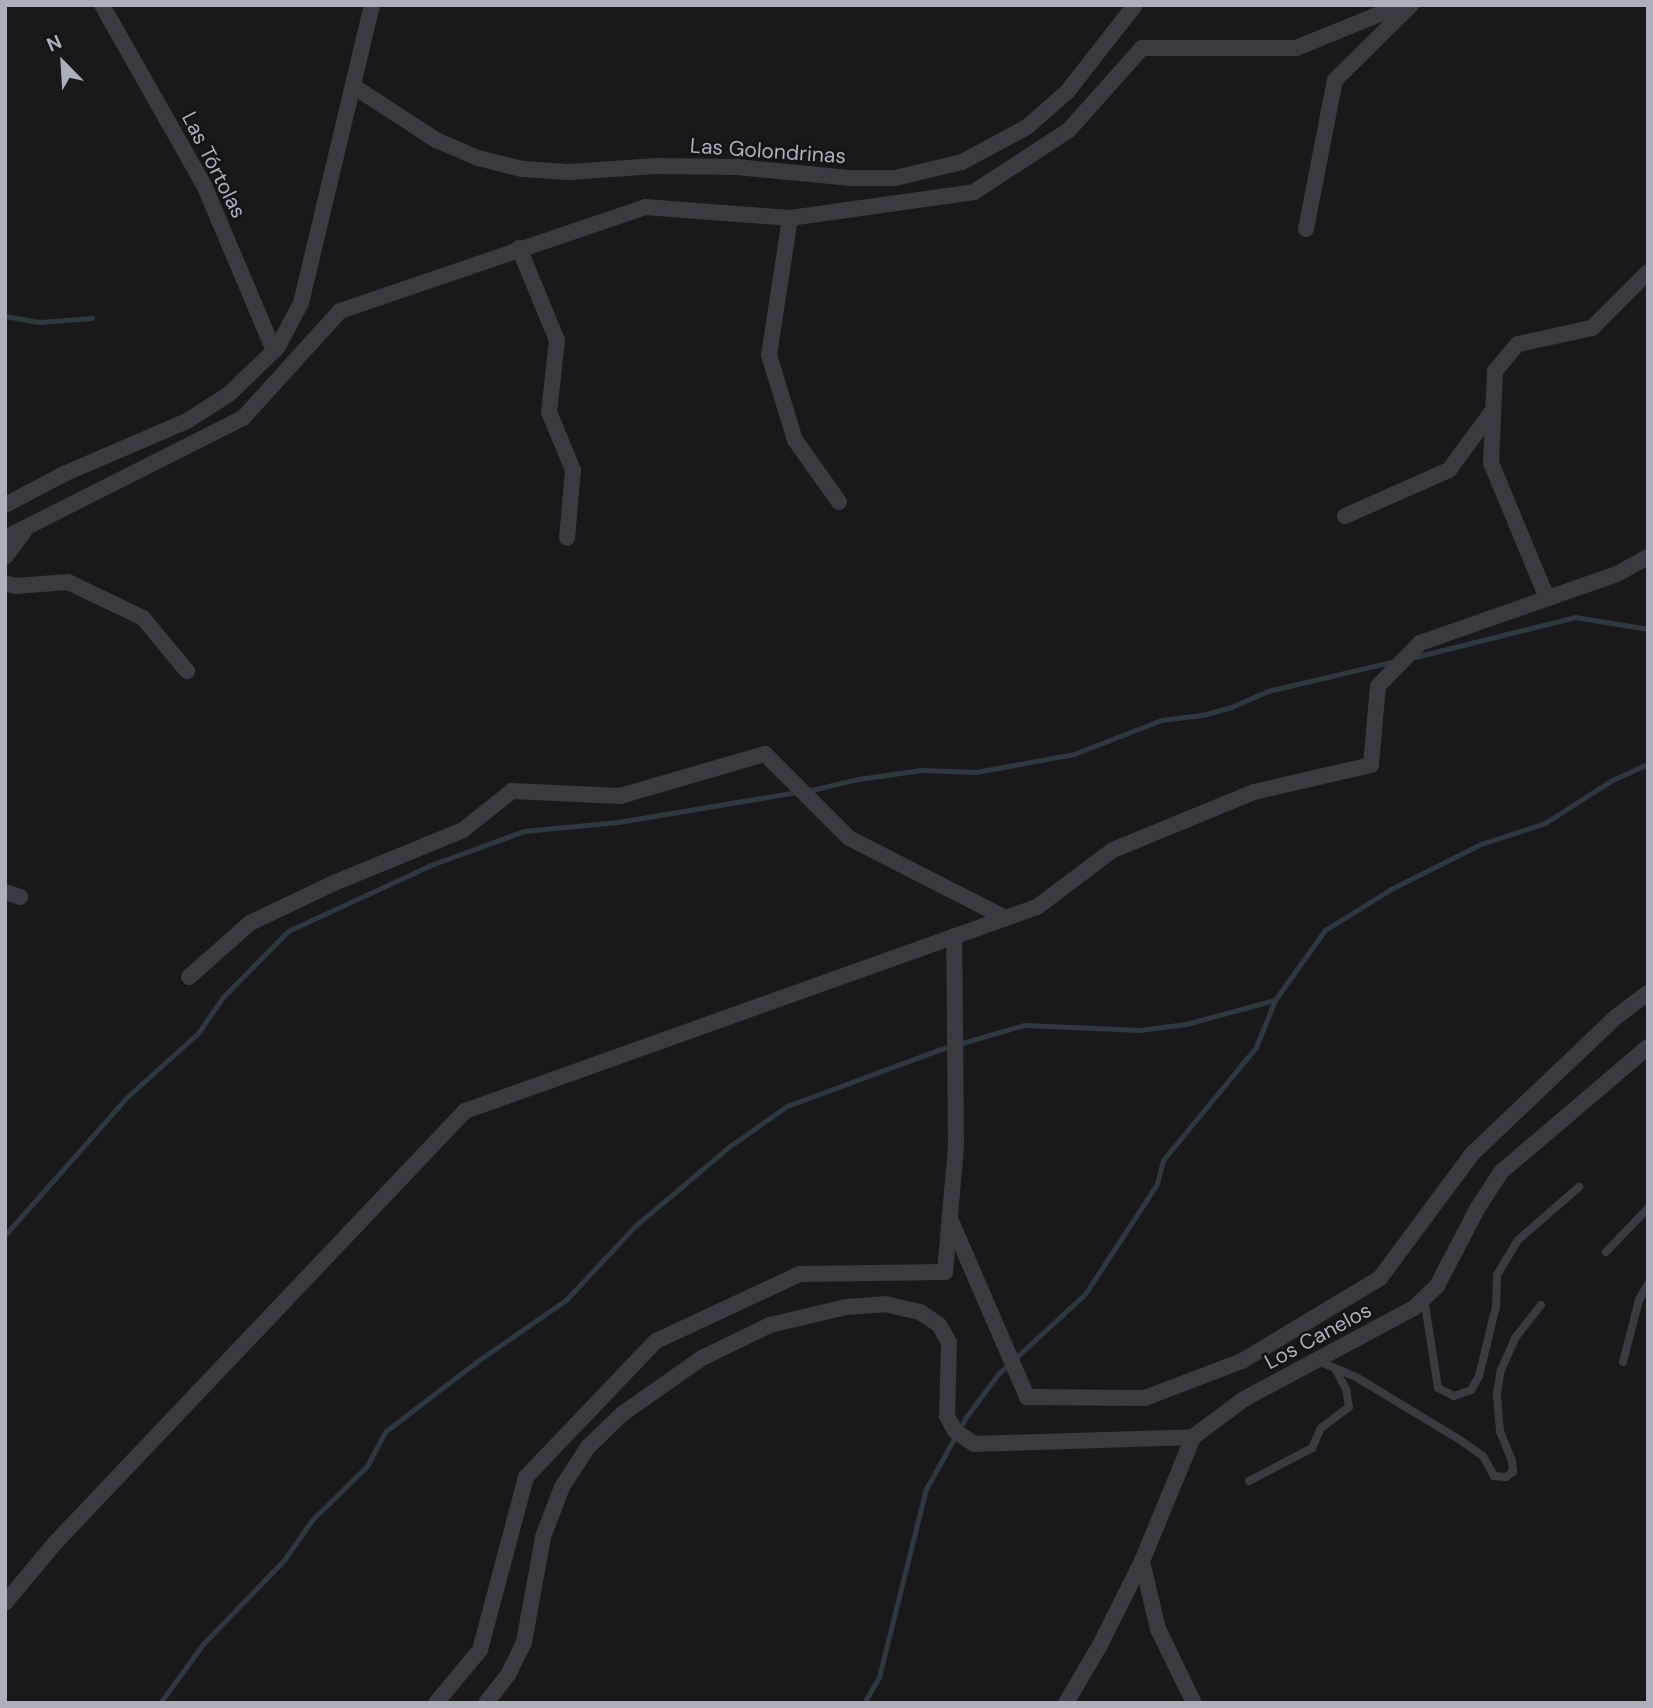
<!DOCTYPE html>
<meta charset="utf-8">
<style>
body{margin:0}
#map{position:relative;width:1653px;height:1708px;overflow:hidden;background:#19191b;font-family:"DM Sans",sans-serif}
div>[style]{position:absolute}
.stream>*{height:5px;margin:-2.5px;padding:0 2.5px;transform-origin:2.5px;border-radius:2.5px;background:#2f383f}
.lane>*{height:8px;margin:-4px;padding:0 4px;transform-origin:4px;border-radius:4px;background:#3a3b40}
.street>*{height:16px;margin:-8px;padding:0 8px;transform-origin:8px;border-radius:8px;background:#3a3b40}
span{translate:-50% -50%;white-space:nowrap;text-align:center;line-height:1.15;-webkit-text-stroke:5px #141416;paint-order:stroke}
.street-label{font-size:21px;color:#acb0bb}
.frame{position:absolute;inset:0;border:7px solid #acb0bb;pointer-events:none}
.north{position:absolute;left:28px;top:28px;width:70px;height:70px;-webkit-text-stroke:5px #141416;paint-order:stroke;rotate:336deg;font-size:19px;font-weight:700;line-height:28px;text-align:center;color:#acb0bb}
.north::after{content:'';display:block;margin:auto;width:24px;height:32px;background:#acb0bb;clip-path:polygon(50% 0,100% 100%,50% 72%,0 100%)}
</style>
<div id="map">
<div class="stream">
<i style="left:5px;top:316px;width:36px;rotate:10deg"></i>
<i style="left:40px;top:322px;width:52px;rotate:-4.4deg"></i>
<i style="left:1415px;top:657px;width:165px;rotate:-14deg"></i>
<i style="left:1575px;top:617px;width:74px;rotate:9.3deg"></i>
<i style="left:807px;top:791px;width:52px;rotate:-13.2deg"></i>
<i style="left:858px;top:779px;width:64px;rotate:-8.1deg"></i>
<i style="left:921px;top:770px;width:55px;rotate:2.1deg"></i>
<i style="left:976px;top:772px;width:100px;rotate:-10.4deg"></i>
<i style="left:1074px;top:754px;width:93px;rotate:-21.3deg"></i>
<i style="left:1161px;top:720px;width:41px;rotate:-7deg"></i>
<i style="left:1202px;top:715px;width:30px;rotate:-15deg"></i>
<i style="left:1231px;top:707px;width:40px;rotate:-23.4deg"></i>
<i style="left:1268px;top:691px;width:130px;rotate:-13.3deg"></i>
<i style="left:5px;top:1235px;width:184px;rotate:-48.5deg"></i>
<i style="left:127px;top:1097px;width:96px;rotate:-42deg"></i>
<i style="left:198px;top:1033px;width:44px;rotate:-55.2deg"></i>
<i style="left:223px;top:997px;width:93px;rotate:-45.4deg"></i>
<i style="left:288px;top:931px;width:157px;rotate:-24.8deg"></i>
<i style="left:431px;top:865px;width:99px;rotate:-20.1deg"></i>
<i style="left:524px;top:831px;width:94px;rotate:-5.5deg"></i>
<i style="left:618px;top:822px;width:181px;rotate:-9.5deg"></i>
<i style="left:160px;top:1703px;width:73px;rotate:-53.9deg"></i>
<i style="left:203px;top:1644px;width:117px;rotate:-46deg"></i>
<i style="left:284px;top:1560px;width:49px;rotate:-55deg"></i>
<i style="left:312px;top:1520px;width:77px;rotate:-44.5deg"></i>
<i style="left:367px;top:1466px;width:40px;rotate:-62deg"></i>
<i style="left:386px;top:1431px;width:117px;rotate:-37.4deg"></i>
<i style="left:479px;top:1360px;width:106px;rotate:-34.6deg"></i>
<i style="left:566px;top:1300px;width:101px;rotate:-47deg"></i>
<i style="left:635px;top:1226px;width:124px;rotate:-40.1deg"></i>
<i style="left:730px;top:1146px;width:70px;rotate:-35.1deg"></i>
<i style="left:787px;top:1106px;width:161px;rotate:-20.3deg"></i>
<i style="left:938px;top:1050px;width:90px;rotate:-16.2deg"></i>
<i style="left:1024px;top:1025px;width:116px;rotate:2.5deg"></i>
<i style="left:1140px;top:1030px;width:46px;rotate:-7.4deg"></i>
<i style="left:1186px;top:1024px;width:92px;rotate:-15.1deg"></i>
<i style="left:864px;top:1703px;width:30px;rotate:-60deg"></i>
<i style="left:879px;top:1677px;width:194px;rotate:-76deg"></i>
<i style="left:926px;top:1489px;width:82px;rotate:-60.9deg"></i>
<i style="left:966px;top:1417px;width:54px;rotate:-53.3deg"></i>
<i style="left:998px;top:1374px;width:118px;rotate:-42.6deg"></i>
<i style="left:1085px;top:1294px;width:131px;rotate:-56.8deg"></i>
<i style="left:1157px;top:1184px;width:25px;rotate:-76deg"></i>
<i style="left:1163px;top:1160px;width:146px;rotate:-50.5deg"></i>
<i style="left:1256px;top:1047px;width:51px;rotate:-68deg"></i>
<i style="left:1275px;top:1000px;width:86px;rotate:-54.5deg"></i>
<i style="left:1325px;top:930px;width:78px;rotate:-31.8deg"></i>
<i style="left:1391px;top:889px;width:101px;rotate:-26.6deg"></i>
<i style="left:1481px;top:844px;width:67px;rotate:-18.2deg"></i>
<i style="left:1545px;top:823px;width:80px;rotate:-32.7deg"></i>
<i style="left:1612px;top:780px;width:39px;rotate:-24deg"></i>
</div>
<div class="lane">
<i style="left:1606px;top:1252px;width:61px;rotate:-46.3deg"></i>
<i style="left:1424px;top:1298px;width:91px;rotate:81.2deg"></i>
<i style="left:1438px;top:1388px;width:18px;rotate:27deg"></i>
<i style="left:1454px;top:1396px;width:18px;rotate:-19deg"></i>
<i style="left:1471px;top:1390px;width:16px;rotate:-60deg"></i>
<i style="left:1479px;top:1376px;width:72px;rotate:-76.3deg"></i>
<i style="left:1496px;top:1306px;width:31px;rotate:-88deg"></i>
<i style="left:1497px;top:1275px;width:41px;rotate:-59deg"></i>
<i style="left:1518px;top:1240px;width:81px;rotate:-41deg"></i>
<i style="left:1318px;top:1361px;width:41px;rotate:22.8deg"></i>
<i style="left:1356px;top:1377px;width:122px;rotate:31.2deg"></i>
<i style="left:1460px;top:1440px;width:28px;rotate:35deg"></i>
<i style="left:1483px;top:1456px;width:23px;rotate:61deg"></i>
<i style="left:1494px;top:1476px;width:12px;rotate:5deg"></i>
<i style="left:1506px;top:1477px;width:9px;rotate:-36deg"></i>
<i style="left:1513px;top:1472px;width:11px;rotate:-95deg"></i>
<i style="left:1512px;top:1461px;width:32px;rotate:-112deg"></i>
<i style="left:1500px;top:1431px;width:37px;rotate:-95deg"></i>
<i style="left:1497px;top:1394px;width:24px;rotate:-81deg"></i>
<i style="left:1501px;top:1370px;width:35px;rotate:-66deg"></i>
<i style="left:1515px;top:1338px;width:42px;rotate:-51.8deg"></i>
<i style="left:1623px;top:1362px;width:64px;rotate:-75.5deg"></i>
<i style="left:1639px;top:1300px;width:18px;rotate:-61deg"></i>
<i style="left:1249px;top:1481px;width:71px;rotate:-27.6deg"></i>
<i style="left:1312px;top:1448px;width:22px;rotate:-66deg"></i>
<i style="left:1321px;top:1428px;width:35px;rotate:-37deg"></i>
<i style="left:1349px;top:1407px;width:18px;rotate:-99deg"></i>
<i style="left:1346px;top:1389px;width:24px;rotate:-118deg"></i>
</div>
<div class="street">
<i style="left:102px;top:5px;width:207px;rotate:60.5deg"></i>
<i style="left:204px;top:185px;width:180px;rotate:67.1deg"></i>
<i style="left:353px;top:86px;width:99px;rotate:33deg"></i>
<i style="left:436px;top:140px;width:46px;rotate:23.2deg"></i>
<i style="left:478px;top:158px;width:45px;rotate:14deg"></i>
<i style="left:522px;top:169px;width:47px;rotate:3.7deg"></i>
<i style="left:569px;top:172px;width:87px;rotate:-3.9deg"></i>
<i style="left:656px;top:166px;width:80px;rotate:0.7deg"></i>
<i style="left:736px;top:167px;width:116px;rotate:5.5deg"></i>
<i style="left:851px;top:178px;width:44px"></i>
<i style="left:895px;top:178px;width:69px;rotate:-13.4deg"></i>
<i style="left:962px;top:162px;width:74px;rotate:-28.3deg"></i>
<i style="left:1027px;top:127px;width:53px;rotate:-41.2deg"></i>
<i style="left:1067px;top:92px;width:110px;rotate:-52deg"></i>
<i style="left:790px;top:218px;width:139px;rotate:98.7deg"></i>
<i style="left:769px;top:355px;width:89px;rotate:73deg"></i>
<i style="left:795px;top:440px;width:76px;rotate:54.6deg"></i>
<i style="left:1306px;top:229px;width:152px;rotate:-79deg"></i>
<i style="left:1335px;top:80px;width:107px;rotate:-44.6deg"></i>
<i style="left:519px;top:248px;width:100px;rotate:67.6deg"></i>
<i style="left:557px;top:340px;width:72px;rotate:96.3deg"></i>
<i style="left:549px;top:412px;width:63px;rotate:67.5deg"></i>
<i style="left:573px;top:470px;width:68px;rotate:95deg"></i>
<i style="left:5px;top:505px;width:69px;rotate:-27.7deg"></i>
<i style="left:66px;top:473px;width:132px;rotate:-23.3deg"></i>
<i style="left:187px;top:421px;width:50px;rotate:-32.7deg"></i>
<i style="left:229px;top:394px;width:66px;rotate:-43.8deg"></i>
<i style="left:277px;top:348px;width:51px;rotate:-61.9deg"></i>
<i style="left:301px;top:303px;width:306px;rotate:-76.6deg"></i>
<i style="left:1345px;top:516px;width:114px;rotate:-23.9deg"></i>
<i style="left:1449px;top:470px;width:74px;rotate:-53.7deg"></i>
<i style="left:5px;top:538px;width:267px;rotate:-26.8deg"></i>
<i style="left:243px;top:418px;width:144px;rotate:-47.8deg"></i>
<i style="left:340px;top:311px;width:322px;rotate:-18.8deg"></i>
<i style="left:645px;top:207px;width:145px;rotate:4.3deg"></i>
<i style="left:790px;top:218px;width:186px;rotate:-8deg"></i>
<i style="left:974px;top:192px;width:113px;rotate:-33.1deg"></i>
<i style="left:1069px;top:130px;width:110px;rotate:-48.3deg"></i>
<i style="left:1142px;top:48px;width:154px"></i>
<i style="left:1296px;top:48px;width:114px;rotate:-22.1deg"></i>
<i style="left:5px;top:557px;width:31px;rotate:-53deg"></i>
<i style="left:5px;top:583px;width:10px;rotate:17deg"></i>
<i style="left:15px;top:586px;width:53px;rotate:-4.3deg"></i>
<i style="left:68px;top:582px;width:83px;rotate:25.6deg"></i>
<i style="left:143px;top:618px;width:69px;rotate:50.3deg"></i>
<i style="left:1547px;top:598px;width:146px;rotate:-112.5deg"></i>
<i style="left:1491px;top:463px;width:92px;rotate:-87.5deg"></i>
<i style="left:1495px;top:371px;width:35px;rotate:-50deg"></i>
<i style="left:1518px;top:344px;width:76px;rotate:-12.2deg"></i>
<i style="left:1592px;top:328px;width:79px;rotate:-45deg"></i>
<i style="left:5px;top:892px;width:16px;rotate:18deg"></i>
<i style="left:189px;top:977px;width:81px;rotate:-41.5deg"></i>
<i style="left:250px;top:923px;width:93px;rotate:-25.5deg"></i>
<i style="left:334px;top:883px;width:139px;rotate:-22.3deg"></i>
<i style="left:463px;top:830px;width:63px;rotate:-38.5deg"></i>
<i style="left:512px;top:791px;width:108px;rotate:2.7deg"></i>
<i style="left:620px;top:796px;width:151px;rotate:-16.2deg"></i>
<i style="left:765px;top:754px;width:119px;rotate:45deg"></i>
<i style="left:849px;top:838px;width:175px;rotate:27.1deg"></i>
<i style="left:951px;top:1221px;width:192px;rotate:66.6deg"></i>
<i style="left:1027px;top:1397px;width:118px;rotate:0.5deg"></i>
<i style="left:1145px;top:1398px;width:104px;rotate:-20.9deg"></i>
<i style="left:1242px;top:1361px;width:161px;rotate:-31deg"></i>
<i style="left:1380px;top:1278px;width:156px;rotate:-53.4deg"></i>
<i style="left:1473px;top:1153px;width:197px;rotate:-43.6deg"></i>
<i style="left:1616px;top:1017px;width:40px;rotate:-37deg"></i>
<i style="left:1142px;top:1561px;width:70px;rotate:76.8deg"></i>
<i style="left:1158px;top:1629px;width:82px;rotate:64.1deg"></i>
<i style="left:5px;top:1603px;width:78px;rotate:-50.2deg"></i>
<i style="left:55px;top:1543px;width:596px;rotate:-46.5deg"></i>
<i style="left:465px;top:1111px;width:607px;rotate:-19.63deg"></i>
<i style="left:1037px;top:907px;width:95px;rotate:-36.9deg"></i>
<i style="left:1113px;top:850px;width:152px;rotate:-22.4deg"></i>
<i style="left:1254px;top:792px;width:120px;rotate:-13deg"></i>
<i style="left:1371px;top:765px;width:79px;rotate:-84.9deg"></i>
<i style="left:1378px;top:686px;width:60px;rotate:-45.7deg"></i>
<i style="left:1420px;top:643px;width:209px;rotate:-19.3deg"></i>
<i style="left:1617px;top:574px;width:35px;rotate:-29deg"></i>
<i style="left:436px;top:1703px;width:69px;rotate:-50.3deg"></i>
<i style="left:480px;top:1650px;width:179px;rotate:-75.1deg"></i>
<i style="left:526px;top:1477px;width:188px;rotate:-46.3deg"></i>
<i style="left:656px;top:1341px;width:159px;rotate:-25deg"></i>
<i style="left:800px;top:1274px;width:145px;rotate:-0.8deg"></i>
<i style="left:945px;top:1272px;width:127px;rotate:-85deg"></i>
<i style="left:956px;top:1145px;width:209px;rotate:-90.5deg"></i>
<i style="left:486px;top:1703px;width:36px;rotate:-52deg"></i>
<i style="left:508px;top:1675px;width:37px;rotate:-64deg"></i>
<i style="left:524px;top:1642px;width:107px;rotate:-79.7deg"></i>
<i style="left:543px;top:1537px;width:53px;rotate:-69.2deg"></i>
<i style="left:562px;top:1487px;width:48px;rotate:-57deg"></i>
<i style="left:588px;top:1447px;width:47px;rotate:-44.1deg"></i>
<i style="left:622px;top:1414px;width:98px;rotate:-35deg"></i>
<i style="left:702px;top:1358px;width:76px;rotate:-25.9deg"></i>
<i style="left:770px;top:1325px;width:78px;rotate:-13.3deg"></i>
<i style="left:846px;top:1307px;width:39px;rotate:-4deg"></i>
<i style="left:885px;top:1304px;width:36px;rotate:13deg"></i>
<i style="left:920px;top:1312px;width:23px;rotate:34deg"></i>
<i style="left:939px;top:1325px;width:20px;rotate:60deg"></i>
<i style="left:949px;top:1342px;width:74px;rotate:91.5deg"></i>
<i style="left:947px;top:1416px;width:17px;rotate:62deg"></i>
<i style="left:955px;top:1431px;width:23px;rotate:34deg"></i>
<i style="left:974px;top:1444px;width:219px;rotate:-1.8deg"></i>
<i style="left:1066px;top:1703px;width:67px;rotate:-59.6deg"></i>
<i style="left:1100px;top:1645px;width:94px;rotate:-63.4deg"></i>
<i style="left:1142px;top:1561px;width:134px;rotate:-67.6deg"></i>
<i style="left:1193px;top:1437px;width:64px;rotate:-36.7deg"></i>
<i style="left:1244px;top:1399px;width:193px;rotate:-28.2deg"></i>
<i style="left:1414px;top:1308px;width:32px;rotate:-44deg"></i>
<i style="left:1437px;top:1286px;width:87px;rotate:-62.5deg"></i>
<i style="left:1477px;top:1209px;width:44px;rotate:-57deg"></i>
<i style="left:1501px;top:1172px;width:193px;rotate:-40.4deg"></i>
</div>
<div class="street-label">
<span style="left:768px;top:151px;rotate:4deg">Las Golondrinas</span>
<span style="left:214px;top:165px;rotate:63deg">Las Tórtolas</span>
<span style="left:1318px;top:1336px;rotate:-28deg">Los Canelos</span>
</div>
<div class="frame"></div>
<div class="north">N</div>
</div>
